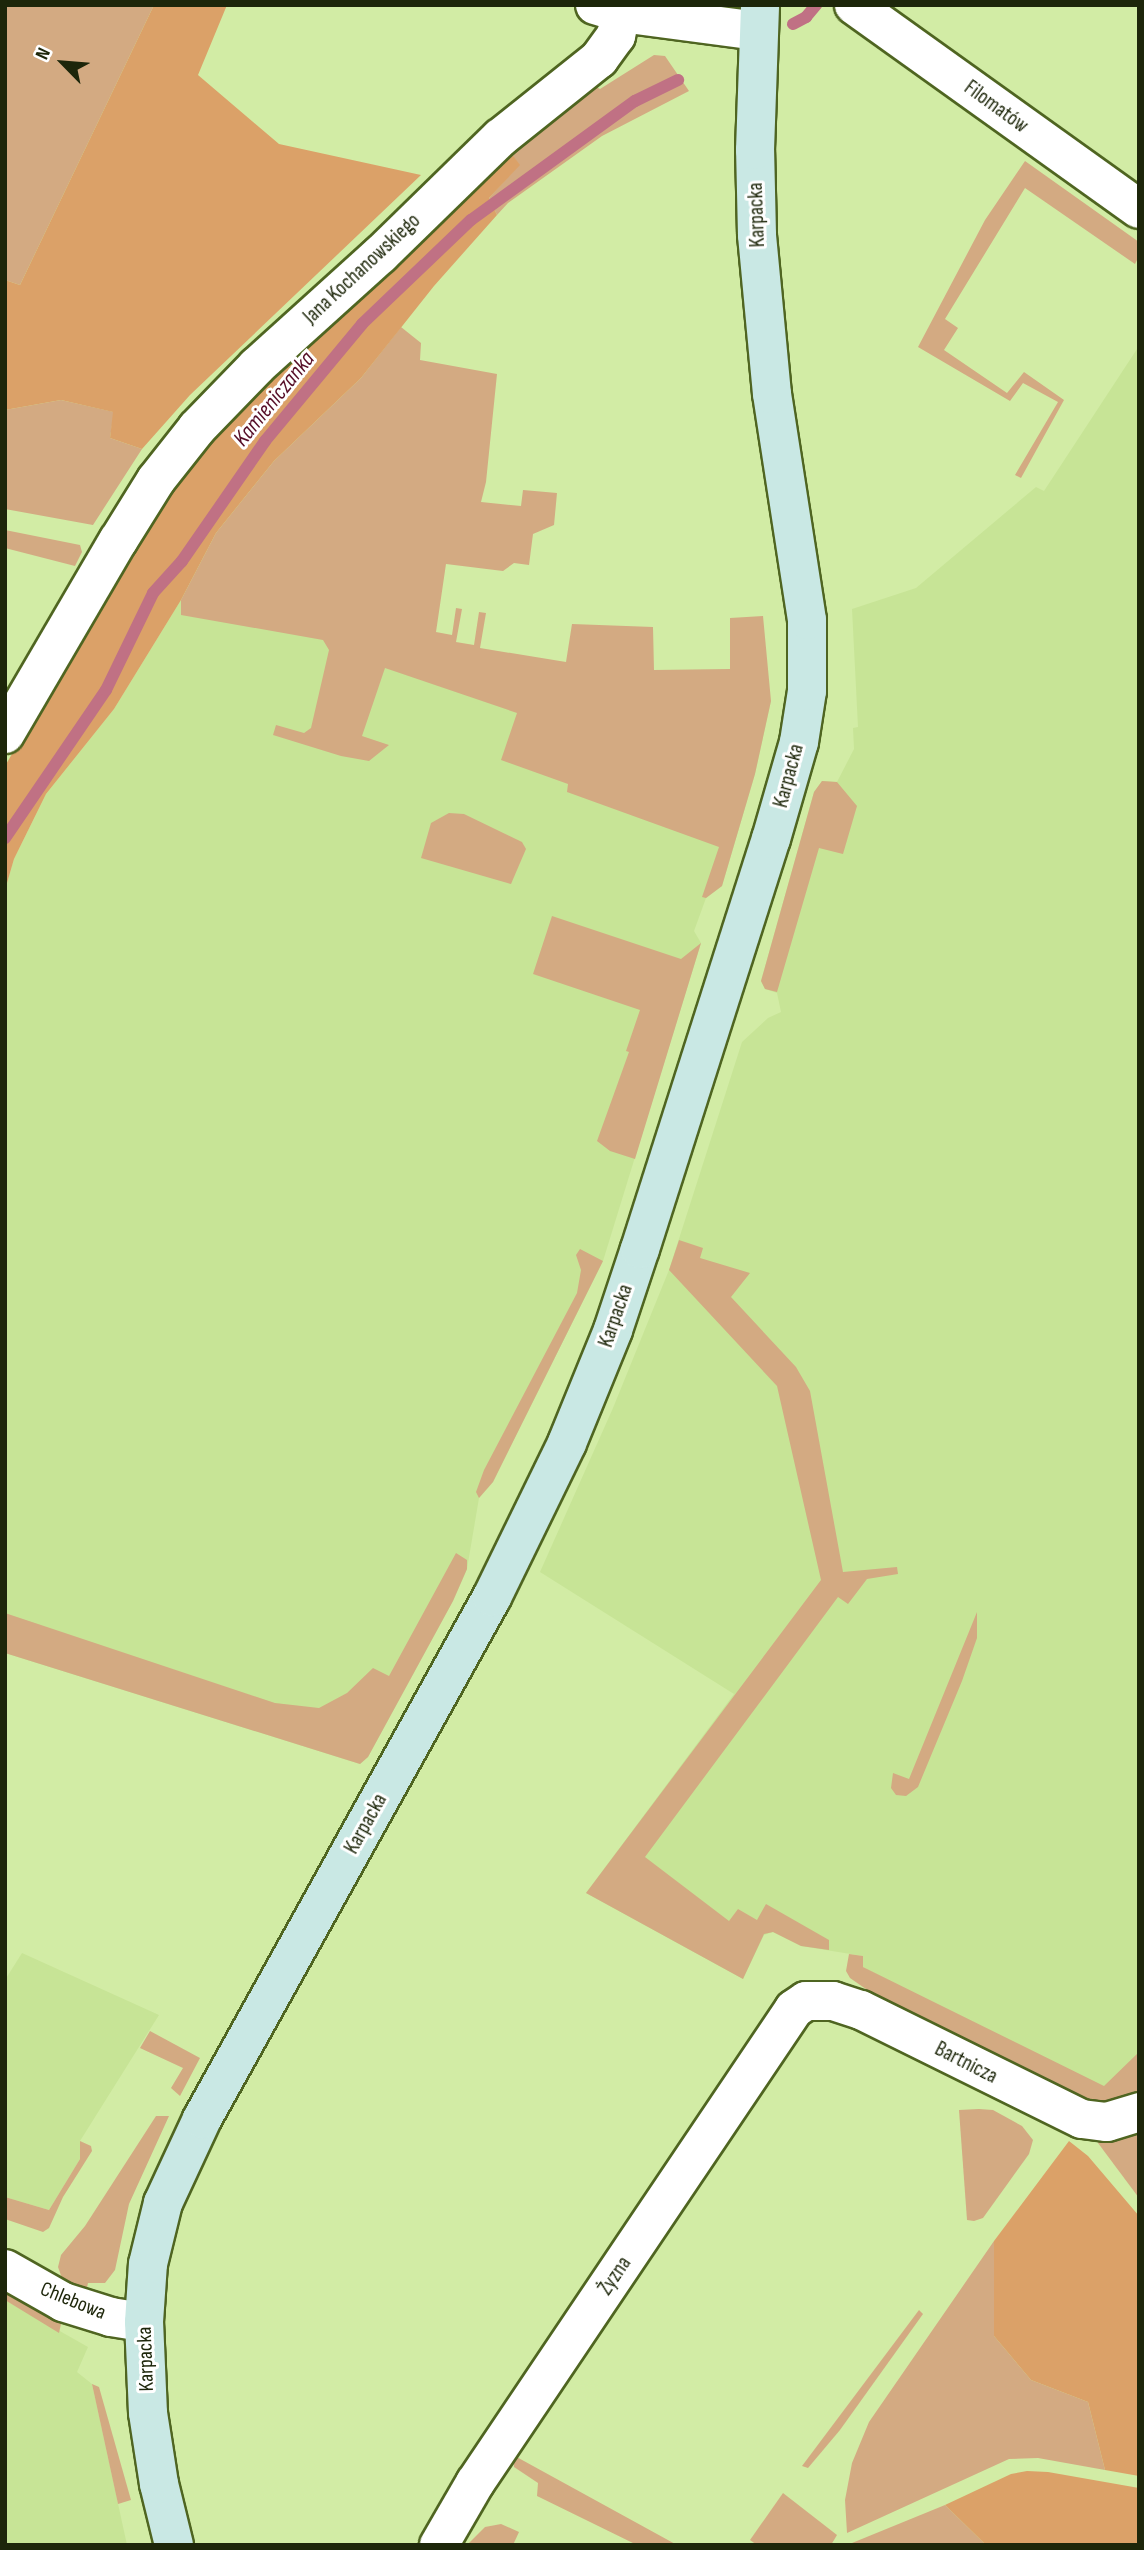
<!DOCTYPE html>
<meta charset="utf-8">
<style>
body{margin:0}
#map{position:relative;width:1144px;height:2550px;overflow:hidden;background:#d2eca5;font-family:"Sofia Sans Condensed",sans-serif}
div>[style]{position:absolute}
.built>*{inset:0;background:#c7e496}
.green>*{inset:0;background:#d3aa82}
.forest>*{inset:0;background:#dba168}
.stream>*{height:12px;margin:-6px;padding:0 6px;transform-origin:6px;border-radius:6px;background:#c07184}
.roads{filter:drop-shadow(2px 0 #4f6521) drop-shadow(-2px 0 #4f6521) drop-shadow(0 2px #4f6521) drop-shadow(0 -2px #4f6521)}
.street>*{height:38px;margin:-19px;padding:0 19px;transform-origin:19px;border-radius:19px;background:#fff}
.secondary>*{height:38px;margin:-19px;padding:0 19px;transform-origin:19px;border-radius:19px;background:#c9e8e4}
span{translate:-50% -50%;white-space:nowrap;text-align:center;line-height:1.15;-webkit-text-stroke:6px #fff;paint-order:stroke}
.street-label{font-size:21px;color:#1d260a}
.water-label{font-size:23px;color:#560e27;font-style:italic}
.frame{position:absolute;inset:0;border:7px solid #1d260a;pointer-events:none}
.north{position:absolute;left:28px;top:28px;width:70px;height:70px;-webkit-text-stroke:5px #fff;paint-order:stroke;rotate:295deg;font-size:19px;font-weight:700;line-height:28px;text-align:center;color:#1d260a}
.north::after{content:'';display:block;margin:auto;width:24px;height:32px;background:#1d260a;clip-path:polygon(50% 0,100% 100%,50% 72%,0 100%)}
</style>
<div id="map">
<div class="built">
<i style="clip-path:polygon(1139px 346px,1139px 2075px,1107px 2099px,863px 1967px,863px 1956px,801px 1946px,773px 1932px,764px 1935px,743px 1979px,586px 1893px,734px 1694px,540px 1572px,613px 1408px,669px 1270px,742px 1042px,768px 1018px,781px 1012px,777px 993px,765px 989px,761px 981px,814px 792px,822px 781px,837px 782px,854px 749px,853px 728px,858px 727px,852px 609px,916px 588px,1036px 487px,1044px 491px)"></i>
<i style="clip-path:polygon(181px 600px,771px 701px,755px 774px,722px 886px,706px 898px,694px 931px,701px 943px,603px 1261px,493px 1482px,479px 1498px,467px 1569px,453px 1601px,368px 1757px,360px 1764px,5px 1653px,5px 890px,14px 859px,46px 794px,114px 709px)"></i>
<i style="clip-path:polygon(22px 1953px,159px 2015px,80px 2141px,80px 2159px,49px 2210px,5px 2197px,5px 1980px)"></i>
<i style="clip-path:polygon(5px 2300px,88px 2347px,77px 2372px,92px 2384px,127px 2545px,5px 2545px)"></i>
</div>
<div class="green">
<i style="clip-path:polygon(5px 5px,154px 5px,20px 285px,5px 280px)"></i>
<i style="clip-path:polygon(654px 55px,665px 56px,689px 91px,602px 136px,508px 203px,497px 215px,489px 198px,519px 165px,508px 149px,591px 84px,600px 89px)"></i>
<i style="clip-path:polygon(1025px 161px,1139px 242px,1139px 256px,1135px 264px,1025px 188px,945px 319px,958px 328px,944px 350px,1007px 393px,1024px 372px,1064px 400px,1021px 478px,1015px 475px,1058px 402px,1023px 383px,1010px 401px,918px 347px,985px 220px)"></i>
<i style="clip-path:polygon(401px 327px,421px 343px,420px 360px,497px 374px,486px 482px,481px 502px,521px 506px,523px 490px,557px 493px,554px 525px,533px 534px,529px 565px,514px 563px,503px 571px,446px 564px,436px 632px,452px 635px,456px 608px,462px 609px,456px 642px,474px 645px,479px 612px,486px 613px,480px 648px,566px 662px,572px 624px,653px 627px,654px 670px,730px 669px,730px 618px,763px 616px,771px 701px,755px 774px,722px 886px,706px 898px,702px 897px,719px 847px,567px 792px,568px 784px,501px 760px,517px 713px,385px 668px,362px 736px,389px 745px,369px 761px,341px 756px,273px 735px,276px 725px,304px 733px,311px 728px,329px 650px,323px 640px,181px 615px,181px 600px,216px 533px,274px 461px,361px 378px)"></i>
<i style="clip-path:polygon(61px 400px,114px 412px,110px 438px,142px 449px,93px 525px,5px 509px,5px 410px)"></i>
<i style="clip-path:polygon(5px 530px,80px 545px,82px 552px,75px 566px,5px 548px)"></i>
<i style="clip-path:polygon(822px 781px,837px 782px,857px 806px,843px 854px,819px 848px,777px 992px,765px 989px,761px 981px,814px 792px)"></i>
<i style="clip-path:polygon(449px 813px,464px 814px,522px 842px,526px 849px,511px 884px,421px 858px,431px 823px)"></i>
<i style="clip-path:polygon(552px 916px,681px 959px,701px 943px,635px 1159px,610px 1151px,597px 1141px,629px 1052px,626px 1051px,640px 1010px,533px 974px)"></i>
<i style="clip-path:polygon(679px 1240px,703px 1248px,700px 1258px,750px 1273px,731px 1297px,796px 1367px,810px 1391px,843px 1572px,897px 1567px,898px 1574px,867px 1579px,848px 1604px,838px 1597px,645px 1857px,729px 1921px,738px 1909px,757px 1920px,766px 1904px,829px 1940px,829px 1950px,801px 1946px,773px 1932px,764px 1934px,743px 1979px,586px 1893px,821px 1580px,777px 1386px,669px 1270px)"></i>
<i style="clip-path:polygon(580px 1249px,603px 1261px,493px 1482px,479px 1498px,476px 1492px,484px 1470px,577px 1293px,581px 1270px,576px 1255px)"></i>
<i style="clip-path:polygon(456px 1553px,467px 1560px,467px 1569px,453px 1601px,368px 1757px,360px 1764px,5px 1653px,5px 1613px,275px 1703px,319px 1708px,347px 1693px,373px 1668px,389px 1676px)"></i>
<i style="clip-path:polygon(977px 1612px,977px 1638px,962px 1681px,918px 1787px,906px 1796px,896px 1795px,891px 1788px,893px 1773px,909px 1779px)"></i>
<i style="clip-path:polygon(849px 1954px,863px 1956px,863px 1967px,1104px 2086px,1139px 2052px,1139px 2095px,1094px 2106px,889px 2005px,850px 1978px,846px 1971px)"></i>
<i style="clip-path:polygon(150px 2031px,200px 2058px,180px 2096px,171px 2088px,183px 2068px,140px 2048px)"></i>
<i style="clip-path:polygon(979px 2109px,993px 2110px,1022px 2126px,1033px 2140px,1029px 2154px,983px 2218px,974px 2221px,967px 2220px,959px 2110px)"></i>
<i style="clip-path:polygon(156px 2116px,169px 2116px,129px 2204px,115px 2270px,105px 2283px,88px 2283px,86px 2292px,64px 2284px,58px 2267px,61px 2255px,85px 2226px)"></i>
<i style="clip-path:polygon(1139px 2128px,1139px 2198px,1098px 2143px,1099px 2137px)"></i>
<i style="clip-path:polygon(80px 2141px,91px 2146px,92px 2151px,63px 2197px,49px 2228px,43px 2232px,5px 2219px,5px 2197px,49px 2210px,80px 2159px)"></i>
<i style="clip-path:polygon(994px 2241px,994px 2336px,1031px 2380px,1088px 2402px,1105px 2470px,1038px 2458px,1009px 2459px,847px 2533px,845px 2500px,852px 2463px,869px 2422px)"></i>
<i style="clip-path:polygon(5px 2288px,61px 2324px,59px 2333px,5px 2300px)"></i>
<i style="clip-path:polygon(919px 2310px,923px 2314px,840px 2430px,808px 2468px,802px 2466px)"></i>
<i style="clip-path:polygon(92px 2384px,99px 2387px,131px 2500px,118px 2504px)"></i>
<i style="clip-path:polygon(513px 2455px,677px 2545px,637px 2545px,537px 2496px,538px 2483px,514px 2467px)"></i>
<i style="clip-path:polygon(783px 2493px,837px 2535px,831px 2545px,757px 2545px,750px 2540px)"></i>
<i style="clip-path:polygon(945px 2505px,986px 2545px,850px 2545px,852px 2543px)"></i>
<i style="clip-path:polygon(501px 2524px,519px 2532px,513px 2545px,467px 2545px,485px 2527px)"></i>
</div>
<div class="forest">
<i style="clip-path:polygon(154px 5px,227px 5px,198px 75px,279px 144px,421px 175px,190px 395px,142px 449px,110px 438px,113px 412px,61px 400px,5px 410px,5px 280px,20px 285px)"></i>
<i style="clip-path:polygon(508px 149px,520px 165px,489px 198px,497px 215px,434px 286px,361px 378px,274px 461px,216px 533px,181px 600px,114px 709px,46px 794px,14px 859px,5px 890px,5px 766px,112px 581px,202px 446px)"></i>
<i style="clip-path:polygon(1069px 2141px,1088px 2156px,1139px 2216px,1139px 2476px,1105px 2470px,1088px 2402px,1031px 2380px,994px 2336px,994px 2241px)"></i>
<i style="clip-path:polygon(1027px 2471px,1048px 2472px,1139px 2488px,1139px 2545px,986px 2545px,945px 2505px,1011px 2474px)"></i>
</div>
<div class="stream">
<i style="left:793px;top:24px;width:15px;rotate:-28deg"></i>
<i style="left:806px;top:17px;width:16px;rotate:-50deg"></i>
<i style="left:5px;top:838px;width:179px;rotate:-55.7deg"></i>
<i style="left:106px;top:690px;width:108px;rotate:-64.1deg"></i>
<i style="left:153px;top:593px;width:43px;rotate:-47.8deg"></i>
<i style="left:182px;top:561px;width:146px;rotate:-55.3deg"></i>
<i style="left:265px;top:441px;width:152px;rotate:-50.3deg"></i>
<i style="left:362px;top:324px;width:151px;rotate:-43.7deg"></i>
<i style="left:471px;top:220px;width:203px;rotate:-36deg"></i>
<i style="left:635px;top:101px;width:48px;rotate:-26deg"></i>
</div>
<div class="roads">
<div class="street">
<i style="left:595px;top:5px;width:27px;rotate:17deg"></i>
<i style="left:621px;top:13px;width:137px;rotate:7.5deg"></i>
<i style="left:854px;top:5px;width:350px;rotate:35.6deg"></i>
<i style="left:5px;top:734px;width:224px;rotate:-59.7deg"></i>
<i style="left:118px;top:541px;width:72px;rotate:-58.1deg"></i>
<i style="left:156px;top:480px;width:66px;rotate:-51.7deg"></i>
<i style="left:197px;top:428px;width:86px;rotate:-45.9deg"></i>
<i style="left:257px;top:366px;width:166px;rotate:-42.1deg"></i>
<i style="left:380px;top:255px;width:168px;rotate:-44.3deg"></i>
<i style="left:500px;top:138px;width:127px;rotate:-38.6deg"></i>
<i style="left:599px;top:59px;width:29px;rotate:-54deg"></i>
<i style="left:616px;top:36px;width:24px;rotate:-78deg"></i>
<i style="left:5px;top:2269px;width:67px;rotate:29.6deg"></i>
<i style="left:63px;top:2302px;width:50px;rotate:17.4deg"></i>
<i style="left:111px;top:2317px;width:33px;rotate:9deg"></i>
<i style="left:439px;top:2545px;width:72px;rotate:-59.9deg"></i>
<i style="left:475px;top:2483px;width:571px;rotate:-56.06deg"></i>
<i style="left:794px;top:2009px;width:14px;rotate:-34deg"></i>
<i style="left:806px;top:2001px;width:27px"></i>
<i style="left:833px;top:2001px;width:29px;rotate:18deg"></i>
<i style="left:861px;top:2010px;width:246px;rotate:26.3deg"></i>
<i style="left:1082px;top:2119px;width:25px;rotate:7deg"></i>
<i style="left:1107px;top:2122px;width:34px;rotate:-17deg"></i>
</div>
<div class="secondary">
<i style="left:174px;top:2545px;width:63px;rotate:-103.8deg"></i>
<i style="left:159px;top:2484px;width:72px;rotate:-98.8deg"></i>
<i style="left:148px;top:2413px;width:91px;rotate:-92.5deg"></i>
<i style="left:144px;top:2322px;width:58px;rotate:-86.1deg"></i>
<i style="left:148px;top:2264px;width:63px;rotate:-76.2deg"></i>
<i style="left:163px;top:2203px;width:93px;rotate:-65.1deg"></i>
<i style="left:202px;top:2119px;width:597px;rotate:-60.95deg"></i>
<i style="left:492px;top:1597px;width:171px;rotate:-64deg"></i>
<i style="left:567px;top:1443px;width:122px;rotate:-67.8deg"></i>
<i style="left:613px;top:1330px;width:85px;rotate:-71.6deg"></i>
<i style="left:640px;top:1249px;width:430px;rotate:-72.3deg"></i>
<i style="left:771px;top:839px;width:101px;rotate:-73.9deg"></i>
<i style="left:799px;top:742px;width:52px;rotate:-81.1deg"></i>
<i style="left:807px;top:691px;width:71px;rotate:-90deg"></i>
<i style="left:807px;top:620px;width:229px;rotate:-98.8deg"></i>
<i style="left:772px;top:394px;width:160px;rotate:-95.4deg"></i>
<i style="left:757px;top:235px;width:85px;rotate:-91.3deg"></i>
<i style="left:755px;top:150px;width:145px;rotate:-88deg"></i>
</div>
</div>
<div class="street-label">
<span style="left:996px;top:107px;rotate:36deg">Filomatów</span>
<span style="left:757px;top:215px;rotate:-92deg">Karpacka</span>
<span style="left:362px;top:269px;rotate:-43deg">Jana Kochanowskiego</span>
<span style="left:789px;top:776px;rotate:-75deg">Karpacka</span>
<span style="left:616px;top:1316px;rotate:-71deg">Karpacka</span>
<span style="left:366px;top:1824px;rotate:-61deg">Karpacka</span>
<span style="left:966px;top:2063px;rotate:27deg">Bartnicza</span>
<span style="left:615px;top:2276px;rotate:-56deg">Żyzna</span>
<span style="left:73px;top:2301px;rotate:22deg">Chlebowa</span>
<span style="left:146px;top:2359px;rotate:-92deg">Karpacka</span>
</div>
<div class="water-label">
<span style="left:274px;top:399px;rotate:-51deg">Kamieniczanka</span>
</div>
<div class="frame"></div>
<div class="north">N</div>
</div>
